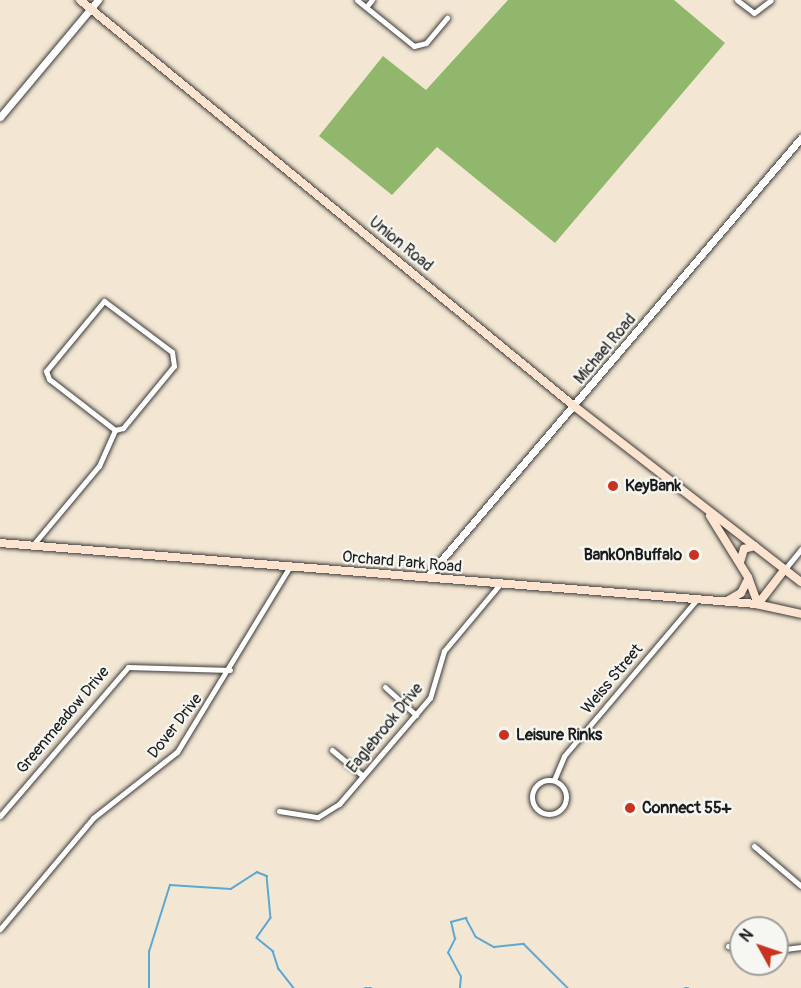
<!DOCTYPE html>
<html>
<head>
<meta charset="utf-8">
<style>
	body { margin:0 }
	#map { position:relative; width:801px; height:988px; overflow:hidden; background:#f3e7d4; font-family:Pangolin,sans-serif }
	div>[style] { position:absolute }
	.forest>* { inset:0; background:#91b76c }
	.stream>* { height:1.5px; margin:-0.75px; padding:0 0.75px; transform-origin:0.75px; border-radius:0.75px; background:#5ba8d4 }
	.roads { filter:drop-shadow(0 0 2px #3c3a38) drop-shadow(0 0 2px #3c3a38) }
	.minor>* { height:5px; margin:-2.5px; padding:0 2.5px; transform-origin:2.5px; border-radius:2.5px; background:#fff }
	.minor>.ring { margin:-2.5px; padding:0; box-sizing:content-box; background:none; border:5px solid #fff; border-radius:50% }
	.tertiary>* { height:7px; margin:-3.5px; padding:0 3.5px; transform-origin:3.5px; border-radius:3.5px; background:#fff }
	.secondary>* { height:8px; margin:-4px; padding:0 4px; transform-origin:4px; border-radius:4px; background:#fde4d1 }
	.dots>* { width:16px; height:16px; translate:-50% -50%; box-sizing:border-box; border:3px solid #f6f6f2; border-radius:50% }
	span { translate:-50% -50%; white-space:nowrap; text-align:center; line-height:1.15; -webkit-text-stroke:4.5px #f6f6f2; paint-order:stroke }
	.street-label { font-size:16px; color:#1c1c1c }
	.poi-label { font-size:16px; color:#1c1c1c; font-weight:700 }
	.left { translate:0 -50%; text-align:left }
	.right { translate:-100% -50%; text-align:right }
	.north { position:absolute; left:729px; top:916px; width:60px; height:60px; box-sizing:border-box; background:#f6f6f2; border:2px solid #9f9f9c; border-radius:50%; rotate:310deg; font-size:16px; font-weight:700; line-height:24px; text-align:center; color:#1c1c1c }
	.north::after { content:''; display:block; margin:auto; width:21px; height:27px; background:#c8321e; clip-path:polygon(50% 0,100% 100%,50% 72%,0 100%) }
</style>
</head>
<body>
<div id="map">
	<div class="forest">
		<i style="clip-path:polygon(508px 0,674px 0,725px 43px,555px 243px,437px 147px,392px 195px,319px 136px,383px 56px,426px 90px)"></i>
	</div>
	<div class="stream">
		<i style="left:149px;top:988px;width:36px;rotate:-90deg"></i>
		<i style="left:149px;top:952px;width:70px;rotate:-72.6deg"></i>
		<i style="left:170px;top:885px;width:61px;rotate:3.8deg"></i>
		<i style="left:231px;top:889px;width:31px;rotate:-33deg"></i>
		<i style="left:257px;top:872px;width:11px;rotate:22deg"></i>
		<i style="left:267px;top:876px;width:42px;rotate:84.6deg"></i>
		<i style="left:271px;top:918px;width:24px;rotate:125deg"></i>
		<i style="left:257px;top:938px;width:21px;rotate:39deg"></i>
		<i style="left:273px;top:951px;width:19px;rotate:72deg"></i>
		<i style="left:279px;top:969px;width:24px;rotate:52deg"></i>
		<i style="left:365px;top:988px;width:6px"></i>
		<i style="left:460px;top:988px;width:11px;rotate:-85deg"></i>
		<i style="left:461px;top:977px;width:27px;rotate:-118deg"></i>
		<i style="left:448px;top:953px;width:16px;rotate:-63deg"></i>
		<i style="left:455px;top:939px;width:17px;rotate:-103deg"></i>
		<i style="left:451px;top:922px;width:16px;rotate:-15deg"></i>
		<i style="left:466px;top:918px;width:21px;rotate:62deg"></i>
		<i style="left:476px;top:937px;width:21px;rotate:29deg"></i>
		<i style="left:494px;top:947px;width:30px;rotate:-6deg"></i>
		<i style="left:524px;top:944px;width:62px;rotate:45deg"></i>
		<i style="left:685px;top:988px;width:3px"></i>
	</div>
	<div class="roads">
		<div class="minor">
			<i style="left:357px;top:0;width:73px;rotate:38.9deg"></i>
			<i style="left:414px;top:46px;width:12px;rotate:-14deg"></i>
			<i style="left:426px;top:43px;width:33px;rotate:-50deg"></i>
			<i style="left:737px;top:0;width:21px;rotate:37deg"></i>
			<i style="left:754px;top:13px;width:21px;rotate:-37deg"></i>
			<i style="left:366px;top:7px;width:9px;rotate:-49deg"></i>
			<i style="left:32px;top:546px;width:104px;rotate:-50.1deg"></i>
			<i style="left:99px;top:466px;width:39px;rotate:-66deg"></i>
			<i style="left:115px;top:430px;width:8px;rotate:-14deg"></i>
			<i style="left:123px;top:428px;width:80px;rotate:-50.6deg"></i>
			<i style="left:174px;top:366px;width:14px;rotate:-98deg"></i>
			<i style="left:172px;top:352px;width:85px;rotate:-143.1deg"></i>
			<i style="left:104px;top:301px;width:91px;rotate:129.6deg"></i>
			<i style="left:46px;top:371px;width:9px;rotate:69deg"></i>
			<i style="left:49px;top:379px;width:83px;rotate:37.7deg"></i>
			<i style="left:785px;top:569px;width:26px;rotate:-51deg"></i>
			<i style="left:385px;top:687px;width:42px;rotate:42.1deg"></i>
			<i style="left:332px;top:750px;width:40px;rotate:40deg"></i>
			<i style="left:554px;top:780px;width:26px;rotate:-67deg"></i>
			<i style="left:564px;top:756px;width:206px;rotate:-49.7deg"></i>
			<i class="ring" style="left:532px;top:780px;width:29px;height:29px"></i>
			<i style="left:279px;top:811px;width:39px;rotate:9deg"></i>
			<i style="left:318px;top:817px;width:25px;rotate:-32deg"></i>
			<i style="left:339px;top:804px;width:140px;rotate:-49.4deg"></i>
			<i style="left:430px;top:698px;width:49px;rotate:-73.4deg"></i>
			<i style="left:444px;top:651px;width:87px;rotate:-50.1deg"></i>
			<i style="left:0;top:816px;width:196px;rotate:-49.3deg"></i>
			<i style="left:128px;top:667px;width:102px;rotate:1.7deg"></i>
			<i style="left:754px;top:846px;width:62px;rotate:40.4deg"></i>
			<i style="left:0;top:929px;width:145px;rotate:-50deg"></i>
			<i style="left:93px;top:818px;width:107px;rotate:-38.2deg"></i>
			<i style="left:177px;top:752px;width:218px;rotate:-58.7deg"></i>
			<i style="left:728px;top:946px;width:14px;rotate:17deg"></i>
			<i style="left:777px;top:950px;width:24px;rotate:-7deg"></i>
		</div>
		<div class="tertiary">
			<i style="left:0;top:117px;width:153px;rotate:-50.1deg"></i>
			<i style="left:427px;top:577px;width:577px;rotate:-49.57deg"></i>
		</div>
		<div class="secondary">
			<i style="left:80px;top:0;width:639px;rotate:39.42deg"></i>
			<i style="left:574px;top:406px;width:287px;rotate:37.8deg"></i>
			<i style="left:710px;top:516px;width:72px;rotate:58.1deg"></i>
			<i style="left:748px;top:577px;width:29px;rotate:70deg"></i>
			<i style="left:0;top:543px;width:758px;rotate:4.61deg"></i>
			<i style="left:756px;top:604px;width:46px;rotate:12.5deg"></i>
			<i style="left:740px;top:562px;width:14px;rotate:-73deg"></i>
			<i style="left:744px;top:549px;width:11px;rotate:-15deg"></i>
			<i style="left:727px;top:601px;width:16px;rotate:-30deg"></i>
			<i style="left:741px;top:593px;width:16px;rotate:-63deg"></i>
			<i style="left:758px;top:604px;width:44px;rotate:-52.4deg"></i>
		</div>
	</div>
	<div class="dots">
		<i style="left:613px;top:486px;background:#c8321e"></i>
		<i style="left:694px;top:555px;background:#c8321e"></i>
		<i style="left:504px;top:735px;background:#c8321e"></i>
		<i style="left:630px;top:808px;background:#c8321e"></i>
	</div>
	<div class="street-label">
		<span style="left:401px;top:244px;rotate:39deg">Union Road</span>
		<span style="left:605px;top:349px;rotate:-50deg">Michael Road</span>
		<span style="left:402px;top:562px;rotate:5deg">Orchard Park Road</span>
		<span style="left:612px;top:679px;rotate:-50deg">Weiss Street</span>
		<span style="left:63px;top:720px;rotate:-50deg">Greenmeadow Drive</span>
		<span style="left:175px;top:726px;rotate:-52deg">Dover Drive</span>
		<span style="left:385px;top:728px;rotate:-51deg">Eaglebrook Drive</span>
	</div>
	<div class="poi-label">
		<span class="left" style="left:625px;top:486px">KeyBank</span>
		<span class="right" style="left:682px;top:555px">BankOnBuffalo</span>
		<span class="left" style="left:516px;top:735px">Leisure Rinks</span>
		<span class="left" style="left:642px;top:808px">Connect 55+</span>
	</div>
	<div class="north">N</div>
</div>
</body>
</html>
